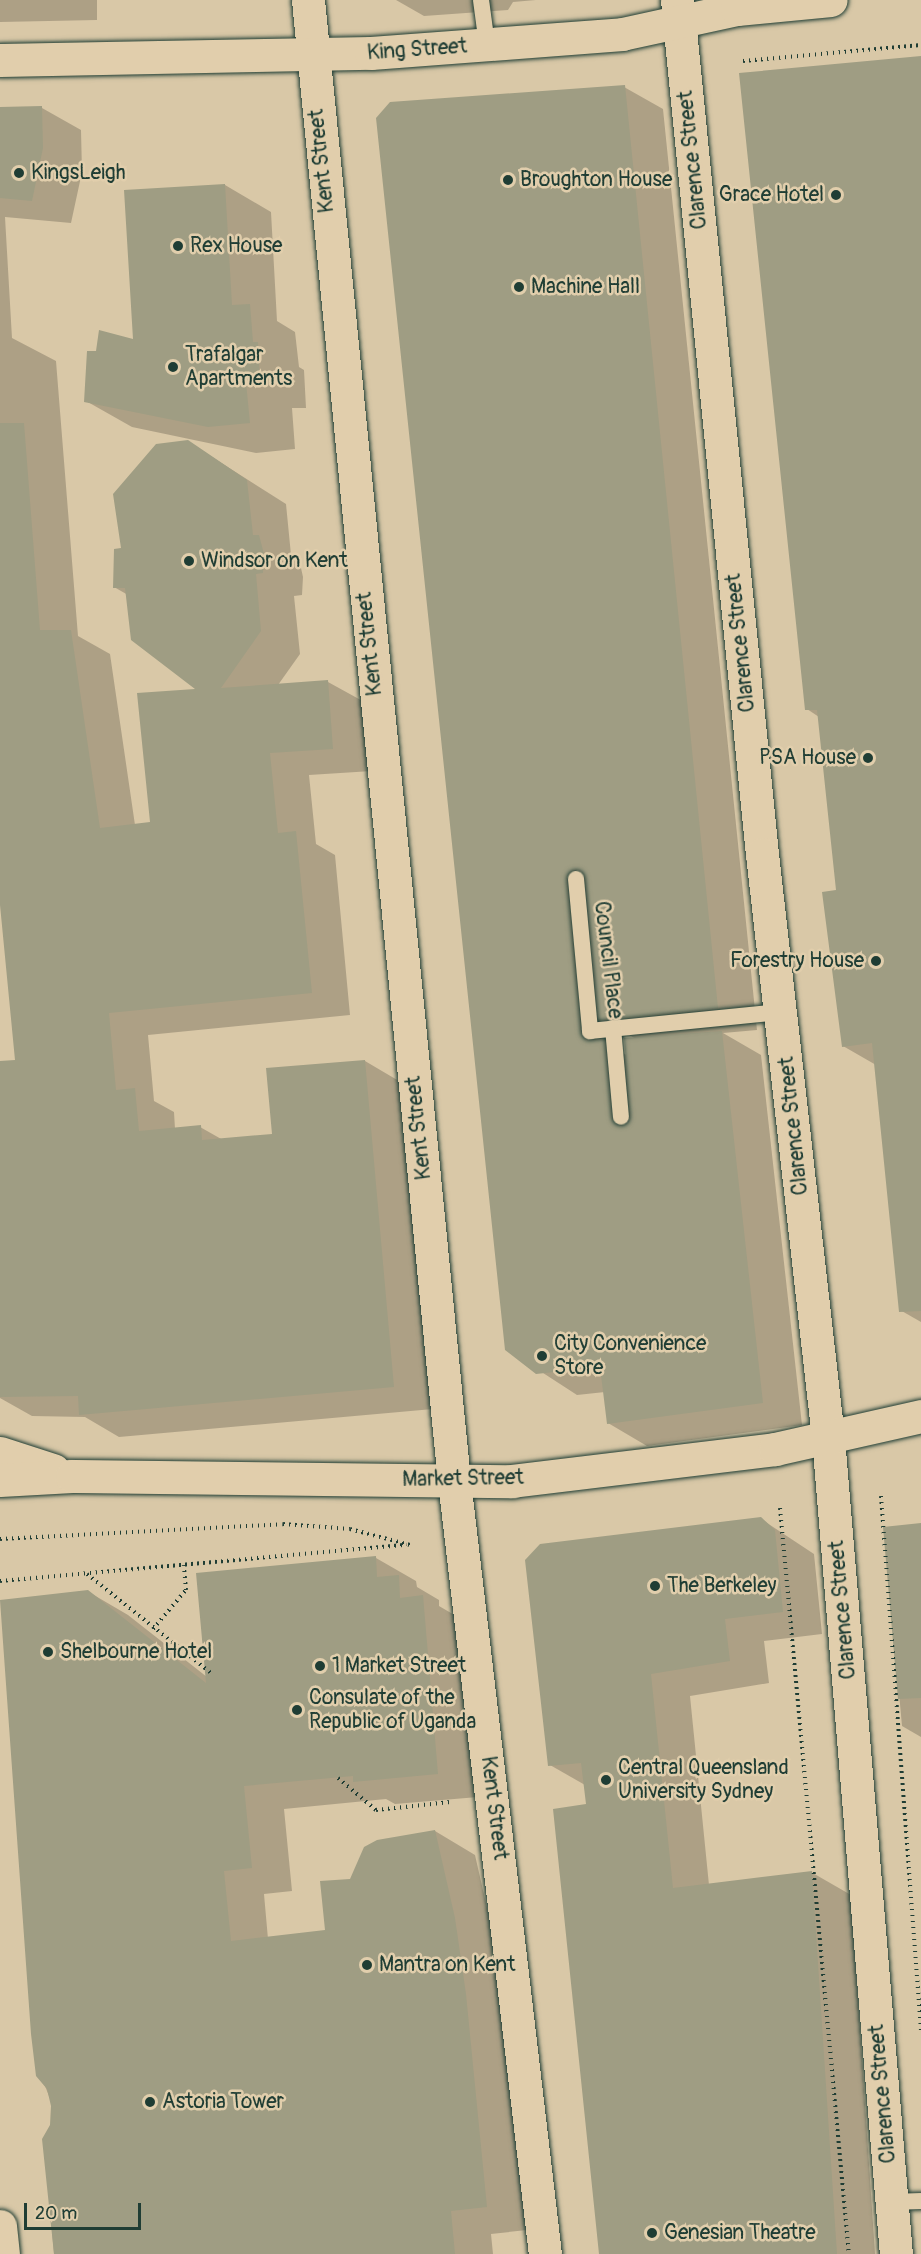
<!DOCTYPE html>
<html>
<head>
<meta charset="utf-8">
<style>
	body { margin:0 }
	#map { position:relative; width:921px; height:2254px; overflow:hidden; background:#d9c8a7; font-family:Pangolin,sans-serif }
	div>[style] { position:absolute }
	.shadow>* { inset:0; background:#0003 }
	.building>* { inset:0; background:#9f9d83 }
	.path>* { height:4px; margin-top:-2px; transform-origin:0; background:repeating-linear-gradient(90deg,#1f3d34 0 1.5px,transparent 0 6px) }
	.roads { filter:drop-shadow(0 0 2px #1f3d34) drop-shadow(0 0 2px #1f3d34) }
	.service>* { height:16px; margin:-8px; padding:0 8px; transform-origin:8px; border-radius:8px; background:#e1ceac }
	.minor>* { height:33px; margin:-16.5px; padding:0 16.5px; transform-origin:16.5px; border-radius:16.5px; background:#e1ceac }
	.tertiary>* { height:33px; margin:-16.5px; padding:0 16.5px; transform-origin:16.5px; border-radius:16.5px; background:#e1ceac }
	.secondary>* { height:33px; margin:-16.5px; padding:0 16.5px; transform-origin:16.5px; border-radius:16.5px; background:#e1ceac }
	.dots>* { width:16px; height:16px; translate:-50% -50%; box-sizing:border-box; border:3px solid #e1ceac; border-radius:50% }
	span { translate:-50% -50%; white-space:nowrap; text-align:center; line-height:1.15; -webkit-text-stroke:5px #e1ceac; paint-order:stroke }
	.street-label { font-size:21px; color:#1f3d34 }
	.poi-label { font-size:21px; color:#1f3d34 }
	.left { translate:0 -50%; text-align:left }
	.right { translate:-100% -50%; text-align:right }
	.scale { position:absolute; left:24px; top:2203px; width:117px; height:27px; box-sizing:border-box; border:3px solid #1f3d34; border-top:0; padding-left:8px; font-size:18px; line-height:21px; white-space:nowrap; color:#1f3d34; -webkit-text-stroke:4px #e1ceac; paint-order:stroke }
</style>
</head>
<body>
<div id="map">
	<div class="shadow">
		<i style="clip-path:polygon(0 0,101px 0,97px 0,97px 20px,0 22px)"></i>
		<i style="clip-path:polygon(396px 0,536px 0,513px 2px,508px 10px,424px 16px)"></i>
		<i style="clip-path:polygon(921px 57px,921px 1322px,900px 1310px,876px 1065px,843px 1046px,838px 891px,819px 717px,807px 709px)"></i>
		<i style="clip-path:polygon(evenodd,624px 87px,663px 109px,757px 1030px,723px 1033px,761px 1055px,802px 1425px,647px 1446px,608px 1423px,605px 1392px,577px 1395px,506px 1349px,624px 87px,616px 1027px,636px 1039px,628px 1056px,618px 1050px,616px 1027px)"></i>
		<i style="clip-path:polygon(42px 108px,81px 130px,82px 172px,71px 223px,5px 217px,12px 338px,56px 361px,78px 636px,110px 654px,135px 825px,152px 823px,199px 691px,128px 595px,114px 587px,123px 550px,187px 441px,286px 504px,291px 555px,299px 559px,303px 577px,302px 595px,294px 596px,300px 654px,278px 685px,328px 682px,368px 704px,372px 771px,309px 775px,316px 844px,335px 855px,350px 1015px,148px 1035px,154px 1101px,174px 1112px,175px 1129px,200px 1127px,223px 1140px,273px 1135px,365px 1061px,404px 1084px,433px 1409px,119px 1437px,85px 1417px,32px 1416px,0 1398px,0 1063px,16px 1061px,0 889px,0 109px)"></i>
		<i style="clip-path:polygon(225px 185px,271px 212px,277px 321px,295px 332px,299px 367px,304px 370px,306px 408px,292px 408px,295px 449px,256px 453px,132px 427px,86px 401px,97px 353px,134px 341px)"></i>
		<i style="clip-path:polygon(761px 1519px,814px 1554px,822px 1634px,764px 1641px,769px 1683px,690px 1696px,709px 1885px,811px 1872px,851px 1895px,875px 2254px,601px 2254px,587px 1805px,585px 1785px,550px 1765px)"></i>
		<i style="clip-path:polygon(921px 1525px,921px 1737px,902px 1726px,884px 1528px)"></i>
		<i style="clip-path:polygon(376px 1558px,416px 1581px,417px 1587px,439px 1600px,439px 1606px,463px 1620px,478px 1797px,395px 1804px,386px 1799px,284px 1809px,292px 1891px,264px 1894px,268px 1939px,326px 1932px,351px 1880px,435px 1831px,475px 1855px,495px 1943px,527px 2230px,491px 2234px,493px 2254px,54px 2254px,44px 2139px,51px 2126px,53px 2106px,43px 2081px,87px 1591px,128px 1615px,207px 1677px)"></i>
	</div>
	<div class="building">
		<i style="clip-path:polygon(921px 56px,921px 1311px,899px 1312px,872px 1043px,842px 1047px,822px 892px,836px 890px,817px 710px,805px 710px,739px 73px)"></i>
		<i style="clip-path:polygon(625px 85px,718px 1008px,599px 1020px,586px 878px,581px 870px,574px 869px,566px 880px,580px 1032px,586px 1041px,604px 1040px,611px 1118px,621px 1127px,631px 1117px,624px 1038px,722px 1031px,763px 1403px,607px 1424px,600px 1367px,536px 1374px,505px 1350px,376px 118px,390px 102px)"></i>
		<i style="clip-path:polygon(42px 106px,43px 148px,32px 201px,0 198px,0 107px)"></i>
		<i style="clip-path:polygon(225px 184px,232px 305px,250px 304px,253px 342px,258px 342px,260px 382px,246px 382px,250px 423px,208px 427px,84px 402px,87px 351px,96px 351px,99px 330px,133px 339px,124px 190px)"></i>
		<i style="clip-path:polygon(0 423px,24px 423px,40px 630px,71px 630px,100px 828px,150px 822px,137px 693px,195px 689px,131px 640px,125px 588px,113px 588px,114px 549px,121px 548px,113px 494px,156px 444px,188px 440px,247px 480px,253px 535px,259px 535px,264px 554px,263px 573px,256px 574px,261px 631px,221px 688px,328px 680px,333px 749px,270px 753px,278px 833px,296px 831px,312px 993px,109px 1013px,116px 1090px,135px 1088px,139px 1131px,201px 1125px,202px 1140px,272px 1134px,266px 1068px,365px 1060px,394px 1387px,79px 1415px,78px 1396px,0 1397px,0 1061px,15px 1060px,0 905px)"></i>
		<i style="clip-path:polygon(761px 1517px,775px 1530px,783px 1612px,725px 1619px,730px 1661px,651px 1674px,673px 1888px,812px 1871px,837px 2254px,599px 2254px,553px 1809px,586px 1804px,581px 1763px,548px 1766px,525px 1560px,540px 1544px)"></i>
		<i style="clip-path:polygon(921px 1523px,921px 1698px,898px 1699px,883px 1527px)"></i>
		<i style="clip-path:polygon(376px 1556px,377px 1577px,399px 1575px,400px 1598px,423px 1595px,438px 1774px,353px 1782px,353px 1776px,244px 1786px,252px 1868px,224px 1871px,231px 1941px,325px 1930px,320px 1881px,350px 1879px,364px 1847px,377px 1840px,435px 1830px,455px 1918px,466px 1994px,487px 2207px,451px 2211px,455px 2254px,54px 2254px,42px 2139px,50px 2125px,51px 2106px,47px 2089px,36px 2076px,31px 2034px,0 1600px,88px 1590px,206px 1683px,196px 1573px)"></i>
	</div>
	<div class="path">
		<i style="left:743px;top:61px;width:179px;rotate:-5.1deg"></i>
		<i style="left:881px;top:1496px;width:536px;rotate:85.72deg"></i>
		<i style="left:780px;top:1508px;width:749px;rotate:84.72deg"></i>
		<i style="left:0;top:1539px;width:283px;rotate:-3deg"></i>
		<i style="left:283px;top:1524px;width:67px;rotate:4.3deg"></i>
		<i style="left:350px;top:1529px;width:62px;rotate:14.9deg"></i>
		<i style="left:87px;top:1574px;width:159px;rotate:38.6deg"></i>
		<i style="left:0;top:1581px;width:408px;rotate:-5.1deg"></i>
		<i style="left:153px;top:1629px;width:51px;rotate:-49.8deg"></i>
		<i style="left:186px;top:1590px;width:25px;rotate:-95deg"></i>
		<i style="left:338px;top:1778px;width:50px;rotate:40.1deg"></i>
		<i style="left:376px;top:1810px;width:75px;rotate:-6.1deg"></i>
	</div>
	<div class="roads">
		<div class="service">
			<i style="left:481px;top:0;width:45px;rotate:82.4deg"></i>
			<i style="left:576px;top:879px;width:153px;rotate:84.7deg"></i>
			<i style="left:590px;top:1031px;width:193px;rotate:-5.7deg"></i>
			<i style="left:613px;top:1028px;width:89px;rotate:84.9deg"></i>
			<i style="left:892px;top:2202px;width:29px;rotate:-2deg"></i>
		</div>
		<div class="minor">
			<i style="left:454px;top:1481px;width:778px;rotate:83.29deg"></i>
			<i style="left:0;top:2226px;width:28px;rotate:84deg"></i>
		</div>
		<div class="tertiary">
			<i style="left:308px;top:0;width:1488px;rotate:84.37deg"></i>
			<i style="left:677px;top:0;width:858px;rotate:84.32deg"></i>
			<i style="left:762px;top:854px;width:588px;rotate:83.55deg"></i>
			<i style="left:828px;top:1438px;width:819px;rotate:85.24deg"></i>
			<i style="left:0;top:1453px;width:56px;rotate:17.8deg"></i>
			<i style="left:0;top:1480px;width:72px;rotate:-3.2deg"></i>
			<i style="left:72px;top:1476px;width:440px;rotate:0.7deg"></i>
			<i style="left:512px;top:1481px;width:265px;rotate:-6.9deg"></i>
			<i style="left:775px;top:1449px;width:150px;rotate:-12.7deg"></i>
		</div>
		<div class="secondary">
			<i style="left:0;top:60px;width:371px;rotate:-1.1deg"></i>
			<i style="left:371px;top:53px;width:252px;rotate:-4.3deg"></i>
			<i style="left:622px;top:34px;width:118px;rotate:-12.3deg"></i>
			<i style="left:737px;top:9px;width:94px;rotate:-5.5deg"></i>
		</div>
	</div>
	<div class="dots">
		<i style="left:19px;top:173px;background:#1f3d34"></i>
		<i style="left:508px;top:180px;background:#1f3d34"></i>
		<i style="left:836px;top:195px;background:#1f3d34"></i>
		<i style="left:178px;top:246px;background:#1f3d34"></i>
		<i style="left:519px;top:287px;background:#1f3d34"></i>
		<i style="left:173px;top:367px;background:#1f3d34"></i>
		<i style="left:189px;top:561px;background:#1f3d34"></i>
		<i style="left:868px;top:758px;background:#1f3d34"></i>
		<i style="left:876px;top:961px;background:#1f3d34"></i>
		<i style="left:542px;top:1356px;background:#1f3d34"></i>
		<i style="left:655px;top:1586px;background:#1f3d34"></i>
		<i style="left:48px;top:1652px;background:#1f3d34"></i>
		<i style="left:320px;top:1666px;background:#1f3d34"></i>
		<i style="left:297px;top:1710px;background:#1f3d34"></i>
		<i style="left:606px;top:1780px;background:#1f3d34"></i>
		<i style="left:367px;top:1965px;background:#1f3d34"></i>
		<i style="left:150px;top:2102px;background:#1f3d34"></i>
		<i style="left:652px;top:2233px;background:#1f3d34"></i>
	</div>
	<div class="street-label">
		<span style="left:417px;top:50px;rotate:-4deg">King Street</span>
		<span style="left:693px;top:160px;rotate:-96deg">Clarence Street</span>
		<span style="left:322px;top:161px;rotate:-96deg">Kent Street</span>
		<span style="left:741px;top:643px;rotate:-96deg">Clarence Street</span>
		<span style="left:370px;top:644px;rotate:-96deg">Kent Street</span>
		<span style="left:608px;top:960px;rotate:83deg">Council Place</span>
		<span style="left:794px;top:1126px;rotate:-96deg">Clarence Street</span>
		<span style="left:419px;top:1128px;rotate:-96deg">Kent Street</span>
		<span style="left:463px;top:1479px;rotate:-1deg">Market Street</span>
		<span style="left:843px;top:1610px;rotate:-95deg">Clarence Street</span>
		<span style="left:494px;top:1808px;rotate:83deg">Kent Street</span>
		<span style="left:883px;top:2094px;rotate:-95deg">Clarence Street</span>
	</div>
	<div class="poi-label">
		<span class="left" style="left:31px;top:173px">KingsLeigh</span>
		<span class="left" style="left:520px;top:180px">Broughton House</span>
		<span class="right" style="left:824px;top:195px">Grace Hotel</span>
		<span class="left" style="left:190px;top:246px">Rex House</span>
		<span class="left" style="left:531px;top:287px">Machine Hall</span>
		<span class="left" style="left:185px;top:367px">Trafalgar<br>Apartments</span>
		<span class="left" style="left:201px;top:561px">Windsor on Kent</span>
		<span class="right" style="left:856px;top:758px">PSA House</span>
		<span class="right" style="left:864px;top:961px">Forestry House</span>
		<span class="left" style="left:554px;top:1356px">City Convenience<br>Store</span>
		<span class="left" style="left:667px;top:1586px">The Berkeley</span>
		<span class="left" style="left:60px;top:1652px">Shelbourne Hotel</span>
		<span class="left" style="left:332px;top:1666px">1 Market Street</span>
		<span class="left" style="left:309px;top:1710px">Consulate of the<br>Republic of Uganda</span>
		<span class="left" style="left:618px;top:1780px">Central Queensland<br>University Sydney</span>
		<span class="left" style="left:379px;top:1965px">Mantra on Kent</span>
		<span class="left" style="left:162px;top:2102px">Astoria Tower</span>
		<span class="left" style="left:664px;top:2233px">Genesian Theatre</span>
	</div>
	<div class="scale">20 m</div>
</div>
</body>
</html>
